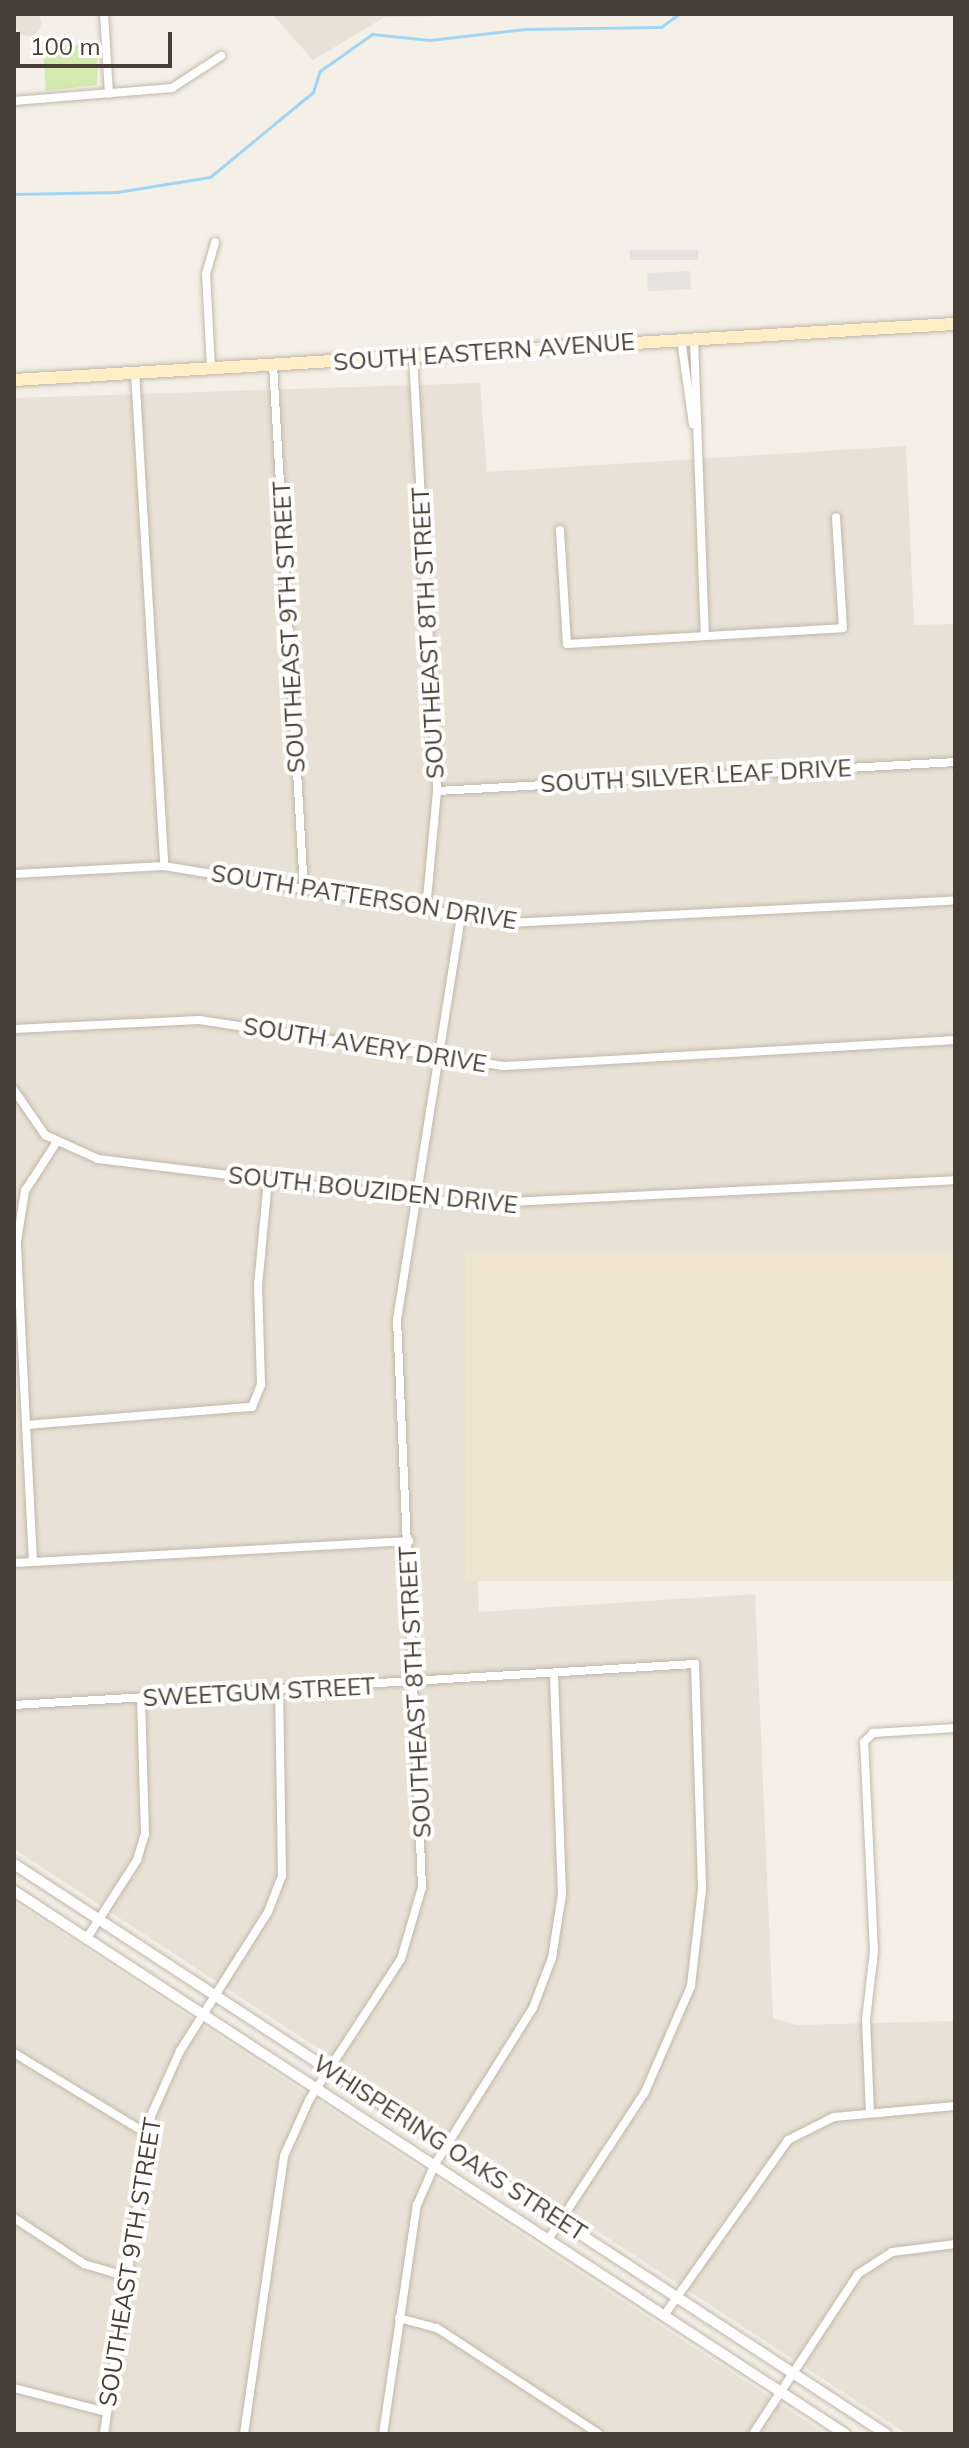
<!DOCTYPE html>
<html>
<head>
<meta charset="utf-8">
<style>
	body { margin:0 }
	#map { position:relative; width:969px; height:2448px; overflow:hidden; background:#f4efe7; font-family:Mulish,sans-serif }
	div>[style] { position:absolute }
	.residential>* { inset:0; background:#e8e1d5 }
	.round { border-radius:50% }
	.education>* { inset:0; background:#eee4d0; transform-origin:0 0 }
	.green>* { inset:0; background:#d2eaae }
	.parking>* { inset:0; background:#e5e2df; transform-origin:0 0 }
	.stream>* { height:3px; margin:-1.5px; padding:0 1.5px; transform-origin:1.5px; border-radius:1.5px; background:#a1d5f3 }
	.roads { filter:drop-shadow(0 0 2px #c0b7a9) drop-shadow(0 0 2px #c0b7a9) }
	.minor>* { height:8px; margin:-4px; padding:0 4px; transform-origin:4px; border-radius:4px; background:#fff }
	.tertiary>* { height:10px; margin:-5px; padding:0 5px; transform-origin:5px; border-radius:5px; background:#fff }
	.secondary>* { height:12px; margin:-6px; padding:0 6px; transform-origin:6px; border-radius:6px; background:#ffeec6 }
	span { translate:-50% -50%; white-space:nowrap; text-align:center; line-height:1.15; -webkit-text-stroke:8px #fff; paint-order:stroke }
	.street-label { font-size:24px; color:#473f35 }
	.frame { position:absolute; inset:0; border:16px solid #473f35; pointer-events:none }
	.scale { position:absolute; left:16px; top:32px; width:156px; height:36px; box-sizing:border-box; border:4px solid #473f35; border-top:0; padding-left:10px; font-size:24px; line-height:28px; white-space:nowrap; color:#473f35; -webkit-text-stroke:6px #fff; paint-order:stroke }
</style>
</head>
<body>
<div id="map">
	<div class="residential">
		<i class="round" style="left:15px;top:10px;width:26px;height:26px"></i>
		<i style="clip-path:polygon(272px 14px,567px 14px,385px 17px,313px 60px)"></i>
		<i style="clip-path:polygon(480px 383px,487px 472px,906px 446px,914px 625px,955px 624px,955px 1251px,466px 1279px,479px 1612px,755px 1594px,773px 2018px,796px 2025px,955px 2021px,955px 2434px,907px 2434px,14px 1849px,14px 398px)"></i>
		<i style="clip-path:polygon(14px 1902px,826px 2434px,14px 2434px)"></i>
	</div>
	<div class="education">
		<i style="left:955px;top:1251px;width:330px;height:490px;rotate:90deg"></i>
	</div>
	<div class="green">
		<i style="clip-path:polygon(98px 44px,97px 85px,46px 91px,43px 47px)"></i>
	</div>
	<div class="parking">
		<i style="left:698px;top:250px;width:10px;height:68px;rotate:90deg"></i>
		<i style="left:690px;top:271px;width:18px;height:43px;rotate:87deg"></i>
	</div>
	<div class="stream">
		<i style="left:14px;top:194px;width:103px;rotate:-1.1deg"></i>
		<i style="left:117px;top:192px;width:94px;rotate:-9.2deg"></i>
		<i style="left:210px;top:177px;width:134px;rotate:-39.5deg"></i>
		<i style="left:313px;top:92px;width:22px;rotate:-72deg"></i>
		<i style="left:320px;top:71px;width:64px;rotate:-35.4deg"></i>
		<i style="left:372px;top:34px;width:58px;rotate:5.9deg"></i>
		<i style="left:430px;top:40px;width:95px;rotate:-6.7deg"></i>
		<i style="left:524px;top:29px;width:137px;rotate:-0.8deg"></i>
		<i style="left:661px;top:27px;width:22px;rotate:-36deg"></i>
	</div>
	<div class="roads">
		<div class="minor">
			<i style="left:104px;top:14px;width:80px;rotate:86.4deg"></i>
			<i style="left:14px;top:101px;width:159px;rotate:-4.7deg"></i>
			<i style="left:172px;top:88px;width:59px;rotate:-33.1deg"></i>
			<i style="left:681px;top:339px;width:86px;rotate:82deg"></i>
			<i style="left:694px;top:339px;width:296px;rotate:87.9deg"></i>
			<i style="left:413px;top:356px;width:436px;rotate:86.8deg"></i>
			<i style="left:437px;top:791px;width:119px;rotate:95.3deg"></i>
			<i style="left:273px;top:364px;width:527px;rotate:86.63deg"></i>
			<i style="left:211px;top:368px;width:94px;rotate:-93deg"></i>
			<i style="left:206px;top:274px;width:33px;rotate:-74deg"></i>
			<i style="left:135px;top:372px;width:495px;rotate:86.6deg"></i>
			<i style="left:560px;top:530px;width:114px;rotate:86.5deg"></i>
			<i style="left:567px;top:644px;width:276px;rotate:-3.3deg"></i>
			<i style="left:843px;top:628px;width:111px;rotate:-93.6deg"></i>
			<i style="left:437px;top:791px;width:519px;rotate:-3.2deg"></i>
			<i style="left:14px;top:874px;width:150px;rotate:-3.1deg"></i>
			<i style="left:164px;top:866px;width:349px;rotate:9.4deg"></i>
			<i style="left:508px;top:923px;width:448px;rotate:-2.9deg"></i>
			<i style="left:14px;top:1029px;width:185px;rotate:-2.8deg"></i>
			<i style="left:199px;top:1020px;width:308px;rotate:8.6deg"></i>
			<i style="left:504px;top:1066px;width:452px;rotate:-3.3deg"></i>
			<i style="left:14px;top:1090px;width:55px;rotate:55.4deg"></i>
			<i style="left:45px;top:1135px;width:58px;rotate:24.4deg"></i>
			<i style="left:98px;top:1159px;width:372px;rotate:7deg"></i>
			<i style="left:467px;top:1204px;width:489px;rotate:-2.8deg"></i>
			<i style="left:26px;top:1425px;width:227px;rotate:-4.6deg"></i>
			<i style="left:252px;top:1407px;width:24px;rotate:-68deg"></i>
			<i style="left:261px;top:1385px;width:99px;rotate:-91.7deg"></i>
			<i style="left:258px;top:1286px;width:105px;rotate:-84.6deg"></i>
			<i style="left:33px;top:1562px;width:321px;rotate:-92.9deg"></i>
			<i style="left:17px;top:1241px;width:51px;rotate:-80.9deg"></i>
			<i style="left:25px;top:1191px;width:57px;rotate:-57.1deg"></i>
			<i style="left:14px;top:1563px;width:396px;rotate:-3.2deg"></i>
			<i style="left:14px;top:1705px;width:682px;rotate:-3.45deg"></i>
			<i style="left:695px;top:1664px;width:225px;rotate:88.2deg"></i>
			<i style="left:702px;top:1889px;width:98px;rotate:96.5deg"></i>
			<i style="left:691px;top:1986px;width:116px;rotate:113.5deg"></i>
			<i style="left:645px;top:2092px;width:175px;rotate:123.3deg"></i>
			<i style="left:87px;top:1938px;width:93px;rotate:-57.3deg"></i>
			<i style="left:137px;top:1860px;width:27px;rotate:-73deg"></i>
			<i style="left:145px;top:1834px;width:135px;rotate:-91.7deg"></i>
			<i style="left:14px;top:2053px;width:156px;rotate:31.3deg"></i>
			<i style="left:870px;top:2112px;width:92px;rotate:-92.5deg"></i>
			<i style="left:866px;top:2020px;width:69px;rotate:-83.4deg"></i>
			<i style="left:874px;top:1951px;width:209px;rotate:-92.7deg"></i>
			<i style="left:864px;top:1742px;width:13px;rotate:-45deg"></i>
			<i style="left:873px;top:1733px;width:82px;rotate:-3.5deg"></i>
			<i style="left:14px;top:2218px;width:84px;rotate:33.3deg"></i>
			<i style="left:84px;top:2264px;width:43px;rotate:16.3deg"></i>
			<i style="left:665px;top:2314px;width:213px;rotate:-54.7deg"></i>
			<i style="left:788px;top:2140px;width:51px;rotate:-26.6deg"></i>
			<i style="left:834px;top:2117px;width:121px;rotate:-5.2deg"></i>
			<i style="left:399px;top:2318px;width:39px;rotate:15deg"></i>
			<i style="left:437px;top:2328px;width:194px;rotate:33.2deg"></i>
			<i style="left:14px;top:2388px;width:96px;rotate:14.5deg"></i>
			<i style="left:104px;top:2434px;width:321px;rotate:-81.6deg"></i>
			<i style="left:151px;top:2116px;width:71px;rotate:-66deg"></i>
			<i style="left:180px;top:2051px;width:165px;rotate:-57.7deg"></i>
			<i style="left:268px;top:1912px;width:39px;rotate:-69deg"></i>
			<i style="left:282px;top:1876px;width:185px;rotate:-90.9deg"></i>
			<i style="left:244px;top:2434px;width:281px;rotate:-81.8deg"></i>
			<i style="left:284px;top:2156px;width:61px;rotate:-65.9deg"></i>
			<i style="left:309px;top:2100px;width:168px;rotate:-56.9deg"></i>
			<i style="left:401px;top:1959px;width:75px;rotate:-73.7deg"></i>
			<i style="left:422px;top:1887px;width:568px;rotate:-92.52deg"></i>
			<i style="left:397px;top:1320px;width:408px;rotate:-81deg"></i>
			<i style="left:383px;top:2434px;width:232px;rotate:-81.6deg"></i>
			<i style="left:417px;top:2205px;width:45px;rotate:-66.3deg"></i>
			<i style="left:435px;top:2164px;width:184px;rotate:-57.9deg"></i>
			<i style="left:533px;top:2008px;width:53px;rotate:-69.2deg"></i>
			<i style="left:552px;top:1958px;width:65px;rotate:-81.1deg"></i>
			<i style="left:562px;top:1894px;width:217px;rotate:-92.1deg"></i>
			<i style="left:753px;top:2434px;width:191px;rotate:-56.7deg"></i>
			<i style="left:858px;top:2274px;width:40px;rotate:-32.9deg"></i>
			<i style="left:892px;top:2252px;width:64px;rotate:-7.2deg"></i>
		</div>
		<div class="tertiary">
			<i style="left:14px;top:1864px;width:1042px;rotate:33.17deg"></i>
			<i style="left:14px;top:1891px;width:993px;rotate:33.16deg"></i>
		</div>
		<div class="secondary">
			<i style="left:14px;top:380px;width:943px;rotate:-3.41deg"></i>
		</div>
	</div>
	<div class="street-label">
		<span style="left:484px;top:352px;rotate:-4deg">SOUTH EASTERN AVENUE</span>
		<span style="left:289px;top:627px;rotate:-93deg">SOUTHEAST 9TH STREET</span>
		<span style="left:428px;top:633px;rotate:-93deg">SOUTHEAST 8TH STREET</span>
		<span style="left:696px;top:776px;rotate:-3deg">SOUTH SILVER LEAF DRIVE</span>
		<span style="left:364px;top:897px;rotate:9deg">SOUTH PATTERSON DRIVE</span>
		<span style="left:365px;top:1045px;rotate:9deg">SOUTH AVERY DRIVE</span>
		<span style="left:373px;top:1190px;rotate:6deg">SOUTH BOUZIDEN DRIVE</span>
		<span style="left:259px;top:1692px;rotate:-3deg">SWEETGUM STREET</span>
		<span style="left:415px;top:1692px;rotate:-93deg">SOUTHEAST 8TH STREET</span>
		<span style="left:450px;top:2148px;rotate:33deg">WHISPERING OAKS STREET</span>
		<span style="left:130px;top:2262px;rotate:-81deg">SOUTHEAST 9TH STREET</span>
	</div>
	<div class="frame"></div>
	<div class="scale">100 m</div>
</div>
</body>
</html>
